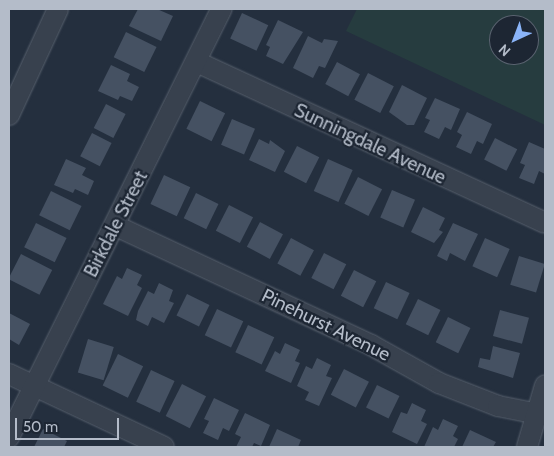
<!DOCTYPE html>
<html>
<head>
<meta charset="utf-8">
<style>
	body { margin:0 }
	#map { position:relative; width:554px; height:456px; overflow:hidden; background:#242f3e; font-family:Cabin,sans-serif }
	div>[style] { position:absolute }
	.green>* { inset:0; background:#263c3f }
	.building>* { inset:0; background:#455162; transform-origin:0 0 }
	.roads { filter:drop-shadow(0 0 1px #565f6c) drop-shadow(0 0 1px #565f6c) }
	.minor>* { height:20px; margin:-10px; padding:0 10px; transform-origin:10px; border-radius:10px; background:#38414e }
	span { translate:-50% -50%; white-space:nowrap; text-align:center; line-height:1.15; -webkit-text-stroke:4.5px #1d2633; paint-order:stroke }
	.street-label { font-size:19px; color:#b4bcc9 }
	.frame { position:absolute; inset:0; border:10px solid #b4bcc9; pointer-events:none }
	.north { position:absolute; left:489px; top:15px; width:50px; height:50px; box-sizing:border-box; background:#1d2633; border:1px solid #59626f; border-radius:50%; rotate:223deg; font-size:14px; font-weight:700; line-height:20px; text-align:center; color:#b4bcc9 }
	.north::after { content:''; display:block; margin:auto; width:18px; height:22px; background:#8ab4f8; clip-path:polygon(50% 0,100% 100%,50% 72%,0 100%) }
	.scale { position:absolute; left:15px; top:418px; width:104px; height:22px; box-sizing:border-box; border:2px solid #b4bcc9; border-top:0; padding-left:6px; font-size:15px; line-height:18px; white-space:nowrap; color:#b4bcc9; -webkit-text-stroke:4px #1d2633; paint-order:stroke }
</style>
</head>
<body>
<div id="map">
	<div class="green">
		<i style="clip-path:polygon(evenodd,357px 9px,545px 9px,545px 125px,346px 31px,357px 9px,499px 25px,529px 25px,529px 55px,499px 55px,499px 25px)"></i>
	</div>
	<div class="building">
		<i style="clip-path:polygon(138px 9px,157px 9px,173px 16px,161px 41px,129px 26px)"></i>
		<i style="left:242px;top:13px;width:29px;height:28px;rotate:25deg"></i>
		<i style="clip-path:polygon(278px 20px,303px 32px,283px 64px,266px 56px,270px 47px,266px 45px)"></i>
		<i style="left:126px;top:32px;width:34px;height:28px;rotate:26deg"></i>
		<i style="clip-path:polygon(308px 36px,322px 43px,324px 39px,338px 41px,325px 68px,319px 66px,313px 78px,293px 68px)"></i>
		<i style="left:337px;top:62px;width:26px;height:25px;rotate:28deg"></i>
		<i style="clip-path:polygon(111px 65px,130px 74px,127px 81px,139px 87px,132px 101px,120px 96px,118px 100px,98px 91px)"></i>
		<i style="left:368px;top:73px;width:29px;height:30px;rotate:27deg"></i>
		<i style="clip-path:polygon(402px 85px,427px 98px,414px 125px,407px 125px,389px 112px)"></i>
		<i style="clip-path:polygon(435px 98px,460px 109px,451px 130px,445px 127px,439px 139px,424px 132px,430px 120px,425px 118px)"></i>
		<i style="left:200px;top:101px;width:28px;height:31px;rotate:26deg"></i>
		<i style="left:106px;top:104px;width:22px;height:27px;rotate:27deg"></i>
		<i style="clip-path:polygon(467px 112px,492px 124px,483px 144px,477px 141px,471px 154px,456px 147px,462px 135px,457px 132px)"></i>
		<i style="left:232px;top:119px;width:25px;height:28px;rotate:23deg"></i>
		<i style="left:92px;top:133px;width:22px;height:26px;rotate:27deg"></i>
		<i style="left:495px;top:138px;width:25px;height:24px;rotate:27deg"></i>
		<i style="clip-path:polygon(259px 139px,269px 144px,270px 140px,285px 151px,275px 172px,249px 160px)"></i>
		<i style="clip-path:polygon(529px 142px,545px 149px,545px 174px,539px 171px,534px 184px,519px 178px,525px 165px,520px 163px)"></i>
		<i style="left:297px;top:146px;width:25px;height:29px;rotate:27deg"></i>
		<i style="clip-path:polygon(66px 159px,86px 168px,82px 175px,94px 181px,88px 195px,75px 189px,73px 193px,54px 185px)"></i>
		<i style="left:328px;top:159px;width:27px;height:35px;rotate:24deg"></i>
		<i style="left:164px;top:175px;width:29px;height:32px;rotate:25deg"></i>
		<i style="left:358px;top:177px;width:27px;height:30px;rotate:27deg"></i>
		<i style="left:392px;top:190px;width:25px;height:30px;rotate:23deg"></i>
		<i style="left:51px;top:191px;width:34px;height:27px;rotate:26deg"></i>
		<i style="left:196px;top:193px;width:25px;height:28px;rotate:26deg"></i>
		<i style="left:229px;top:205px;width:27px;height:29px;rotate:27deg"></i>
		<i style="clip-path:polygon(423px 207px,445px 218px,439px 230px,443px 232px,434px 243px,411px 232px)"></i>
		<i style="left:260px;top:222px;width:26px;height:28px;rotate:28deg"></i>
		<i style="left:36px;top:223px;width:34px;height:27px;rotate:26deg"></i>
		<i style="clip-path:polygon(453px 223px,478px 234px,465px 261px,450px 253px,447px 261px,437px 256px)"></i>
		<i style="left:291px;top:238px;width:26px;height:29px;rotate:28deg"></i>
		<i style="left:485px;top:238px;width:27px;height:31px;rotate:24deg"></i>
		<i style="left:324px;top:253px;width:25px;height:28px;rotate:27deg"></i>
		<i style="left:21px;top:254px;width:35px;height:28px;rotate:27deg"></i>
		<i style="left:519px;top:256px;width:27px;height:30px;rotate:17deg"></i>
		<i style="clip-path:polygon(127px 268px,142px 275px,137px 285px,142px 288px,128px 316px,103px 304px,117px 276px,122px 279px)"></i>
		<i style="left:354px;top:270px;width:25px;height:29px;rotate:27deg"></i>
		<i style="left:386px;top:282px;width:26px;height:29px;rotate:25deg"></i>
		<i style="clip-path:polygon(159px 283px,173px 290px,169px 301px,174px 303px,164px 323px,152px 317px,148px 326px,136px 320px,138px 311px,148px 291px,154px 294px)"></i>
		<i style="left:187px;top:294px;width:25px;height:24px;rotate:26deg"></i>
		<i style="left:418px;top:299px;width:25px;height:28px;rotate:26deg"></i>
		<i style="left:217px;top:309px;width:29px;height:29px;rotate:25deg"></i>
		<i style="left:500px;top:310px;width:30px;height:27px;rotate:15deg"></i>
		<i style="clip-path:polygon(9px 313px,30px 324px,19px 345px,9px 339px)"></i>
		<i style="left:448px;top:317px;width:25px;height:28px;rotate:26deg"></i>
		<i style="left:248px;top:325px;width:29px;height:30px;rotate:25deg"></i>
		<i style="left:88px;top:339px;width:27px;height:35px;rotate:17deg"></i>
		<i style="clip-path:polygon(285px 343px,300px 350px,295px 361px,300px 363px,291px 383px,265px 371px,275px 351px,280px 354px)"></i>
		<i style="clip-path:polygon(493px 346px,520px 353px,513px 378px,478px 367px,480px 358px,490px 360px)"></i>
		<i style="left:118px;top:354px;width:28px;height:35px;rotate:26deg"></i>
		<i style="clip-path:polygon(317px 358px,331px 365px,326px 376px,332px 378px,319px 406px,305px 400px,309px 392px,297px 386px,306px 366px,312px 369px)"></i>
		<i style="left:344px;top:369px;width:28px;height:29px;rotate:27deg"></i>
		<i style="left:151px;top:370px;width:26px;height:35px;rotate:25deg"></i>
		<i style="left:182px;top:384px;width:27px;height:36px;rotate:27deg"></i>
		<i style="left:377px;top:385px;width:25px;height:25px;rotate:26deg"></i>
		<i style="clip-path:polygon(214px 398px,239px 410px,229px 431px,223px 428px,218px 440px,203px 433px,209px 421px,204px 419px)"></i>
		<i style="clip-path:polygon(412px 403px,426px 410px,421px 421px,427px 424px,417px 444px,392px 432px,401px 412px,407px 414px)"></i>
		<i style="clip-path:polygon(245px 413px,270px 425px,261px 446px,254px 443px,252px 447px,236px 447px,241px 437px,235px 434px)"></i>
		<i style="clip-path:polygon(443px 419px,458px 426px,453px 436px,458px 439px,454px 447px,424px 447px,433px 427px,438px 430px)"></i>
		<i style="clip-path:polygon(43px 429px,67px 441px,64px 447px,34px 447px)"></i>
		<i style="clip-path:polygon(277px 429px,301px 440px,298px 447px,269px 447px)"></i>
		<i style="clip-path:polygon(470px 430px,496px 442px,493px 447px,462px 447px)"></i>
	</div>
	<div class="roads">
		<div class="minor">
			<i style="left:197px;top:62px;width:383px;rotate:24.8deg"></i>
			<i style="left:9px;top:115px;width:117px;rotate:-65.2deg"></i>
			<i style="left:116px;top:226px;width:281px;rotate:25deg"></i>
			<i style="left:371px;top:345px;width:78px;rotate:29.2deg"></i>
			<i style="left:439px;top:383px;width:63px;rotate:21.3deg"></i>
			<i style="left:498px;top:406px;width:41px;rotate:11.3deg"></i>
			<i style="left:9px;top:374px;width:171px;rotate:25.2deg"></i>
			<i style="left:9px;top:437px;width:478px;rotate:-63.6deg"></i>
			<i style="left:527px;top:447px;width:64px;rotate:-73.6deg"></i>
		</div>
	</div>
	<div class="street-label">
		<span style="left:370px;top:144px;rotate:25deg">Sunningdale Avenue</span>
		<span style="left:116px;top:224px;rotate:-63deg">Birkdale Street</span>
		<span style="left:326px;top:325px;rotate:26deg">Pinehurst Avenue</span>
	</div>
	<div class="frame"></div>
	<div class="north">N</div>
	<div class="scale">50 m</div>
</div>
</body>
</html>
